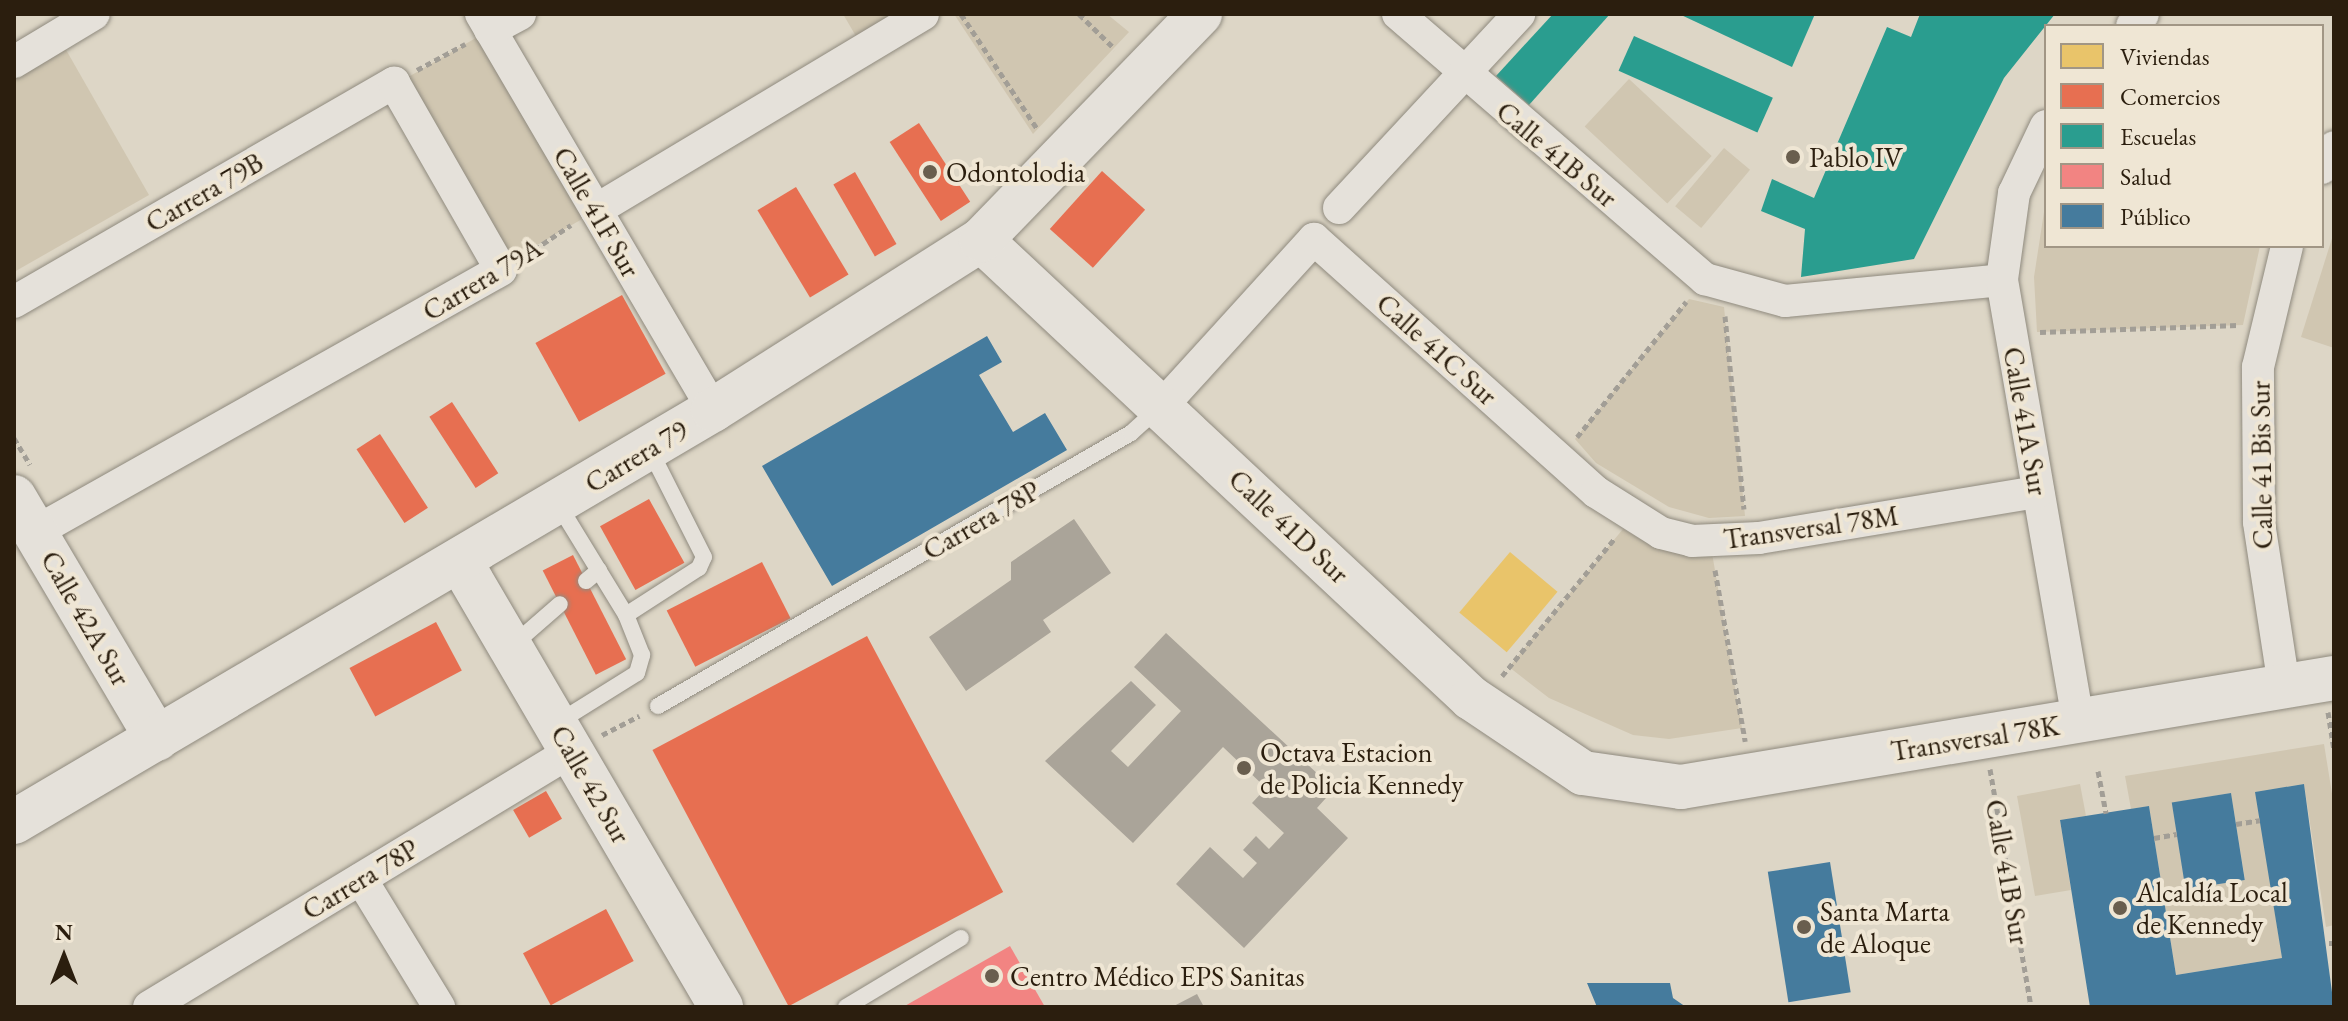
<!DOCTYPE html>
<html>
<head>
<meta charset="utf-8">
<style>
	body { margin:0 }
	#map { position:relative; width:2348px; height:1021px; overflow:hidden; background:#ddd6c6; font-family:"EB Garamond",serif }
	div>[style] { position:absolute }
	.green>* { inset:0; background:#d0c6b1; transform-origin:0 0 }
	.homes>* { inset:0; background:#e9c46a; transform-origin:0 0 }
	.shops>* { inset:0; background:#e76f51; transform-origin:0 0 }
	.schools>* { inset:0; background:#2a9d8f; transform-origin:0 0 }
	.health>* { inset:0; background:#f28482 }
	.public>* { inset:0; background:#457b9d; transform-origin:0 0 }
	.building>* { inset:0; background:#aaa499 }
	.path>* { height:5px; margin-top:-2.5px; transform-origin:0; background:repeating-linear-gradient(90deg,#a29e96 0 6px,transparent 0 10px) }
	.roads { filter:drop-shadow(0 0 2px #8f8a7e) drop-shadow(0 0 2px #8f8a7e) }
	.lane>* { height:16px; margin:-8px; padding:0 8px; transform-origin:8px; border-radius:8px; background:#e5e1da }
	.street>* { height:32px; margin:-16px; padding:0 16px; transform-origin:16px; border-radius:16px; background:#e5e1da }
	.secondary>* { height:44px; margin:-22px; padding:0 22px; transform-origin:22px; border-radius:22px; background:#e5e1da }
	.dots>* { width:22px; height:22px; translate:-50% -50%; box-sizing:border-box; border:4px solid #efe6d4; border-radius:50% }
	span { translate:-50% -50%; white-space:nowrap; text-align:center; line-height:1.15; -webkit-text-stroke:8px #efe6d4; paint-order:stroke }
	.street-label { font-size:28px; color:#2b1e0e }
	.poi-label { font-size:28px; color:#2b1e0e }
	.left { translate:0 -50%; text-align:left }
	.frame { position:absolute; inset:0; border:16px solid #2b1e0e; pointer-events:none }
	.legend { position:absolute; left:2044px; top:24px; width:280px; height:224px; box-sizing:border-box; background:#efe6d4; border:2px solid #a19685; margin:0; padding:10px 14px; list-style:none; font-size:24px; color:#2b1e0e }
	.legend li { display:flex; align-items:center; gap:16px; height:40px }
	.legend b { width:40px; border:2px solid #a19685 }
	.north { position:absolute; left:24px; top:917px; width:80px; height:80px; -webkit-text-stroke:6px #efe6d4; paint-order:stroke; rotate:0deg; font-size:22px; font-weight:700; line-height:32px; text-align:center; color:#2b1e0e }
	.north::after { content:''; display:block; margin:auto; width:28px; height:36px; background:#2b1e0e; clip-path:polygon(50% 0,100% 100%,50% 72%,0 100%) }
</style>
</head>
<body>
<div id="map">
	<div class="green">
		<i style="clip-path:polygon(843px 14px,895px 14px,857px 38px)"></i>
		<i style="clip-path:polygon(954px 14px,1107px 14px,1129px 32px,1033px 134px)"></i>
		<i style="left:481px;top:35px;width:210px;height:86px;rotate:60deg"></i>
		<i style="clip-path:polygon(65px 48px,149px 195px,14px 272px,14px 77px)"></i>
		<i style="left:1629px;top:79px;width:113px;height:65px;rotate:43deg"></i>
		<i style="left:1724px;top:148px;width:34px;height:76px;rotate:40deg"></i>
		<i style="clip-path:polygon(2046px 199px,2046px 246px,2260px 246px,2243px 325px,2037px 332px,2034px 277px)"></i>
		<i style="clip-path:polygon(2334px 232px,2334px 348px,2301px 337px)"></i>
		<i style="clip-path:polygon(1689px 299px,1724px 307px,1745px 516px,1709px 518px,1669px 507px,1596px 463px,1575px 439px)"></i>
		<i style="clip-path:polygon(1623px 529px,1652px 546px,1712px 553px,1742px 728px,1669px 739px,1633px 735px,1549px 698px,1509px 667px)"></i>
		<i style="clip-path:polygon(evenodd,2324px 744px,2334px 806px,2334px 925px,2326px 927px,2304px 784px,2256px 792px,2282px 958px,2176px 975px,2149px 806px,2131px 809px,2125px 776px,2324px 744px,2231px 793px,2245px 880px,2186px 889px,2172px 803px,2231px 793px)"></i>
		<i style="clip-path:polygon(2080px 784px,2086px 816px,2060px 820px,2071px 890px,2035px 896px,2017px 796px)"></i>
	</div>
	<div class="homes">
		<i style="left:1510px;top:552px;width:62px;height:79px;rotate:40deg"></i>
	</div>
	<div class="shops">
		<i style="left:919px;top:123px;width:94px;height:35px;rotate:57deg"></i>
		<i style="left:1102px;top:171px;width:58px;height:78px;rotate:42deg"></i>
		<i style="left:855px;top:172px;width:83px;height:25px;rotate:60deg"></i>
		<i style="left:796px;top:187px;width:102px;height:45px;rotate:59deg"></i>
		<i style="left:622px;top:295px;width:90px;height:99px;rotate:61deg"></i>
		<i style="left:452px;top:402px;width:85px;height:27px;rotate:57deg"></i>
		<i style="left:380px;top:434px;width:88px;height:28px;rotate:57deg"></i>
		<i style="left:649px;top:499px;width:73px;height:56px;rotate:61deg"></i>
		<i style="left:573px;top:555px;width:117px;height:34px;rotate:63deg"></i>
		<i style="left:762px;top:562px;width:63px;height:107px;rotate:63deg"></i>
		<i style="left:436px;top:622px;width:55px;height:98px;rotate:62deg"></i>
		<i style="left:867px;top:636px;width:290px;height:243px;rotate:62deg"></i>
		<i style="left:546px;top:791px;width:32px;height:38px;rotate:60deg"></i>
		<i style="left:606px;top:909px;width:59px;height:94px;rotate:62deg"></i>
	</div>
	<div class="schools">
		<i style="clip-path:polygon(1553px 14px,1610px 14px,1529px 105px,1496px 76px)"></i>
		<i style="clip-path:polygon(1679px 14px,1815px 14px,1792px 67px)"></i>
		<i style="clip-path:polygon(1920px 14px,2055px 14px,2004px 78px,1914px 259px,1801px 277px,1805px 229px,1761px 211px,1772px 179px,1814px 198px,1887px 27px,1911px 37px)"></i>
		<i style="left:1634px;top:36px;width:152px;height:38px;rotate:24deg"></i>
	</div>
	<div class="health">
		<i style="clip-path:polygon(1010px 946px,1045px 1007px,903px 1007px)"></i>
	</div>
	<div class="public">
		<i style="clip-path:polygon(987px 336px,1002px 362px,979px 375px,1013px 432px,1045px 413px,1067px 450px,832px 586px,762px 466px)"></i>
		<i style="clip-path:polygon(2304px 784px,2334px 1007px,2090px 1007px,2060px 820px,2149px 806px,2176px 975px,2282px 958px,2255px 792px)"></i>
		<i style="left:2231px;top:793px;width:88px;height:60px;rotate:81deg"></i>
		<i style="left:1830px;top:862px;width:132px;height:63px;rotate:81deg"></i>
		<i style="clip-path:polygon(1587px 983px,1670px 983px,1673px 998px,1686px 1007px,1597px 1007px)"></i>
	</div>
	<div class="building">
		<i style="clip-path:polygon(1074px 519px,1111px 573px,1043px 620px,1051px 632px,966px 691px,929px 637px,1011px 580px,1011px 562px)"></i>
		<i style="clip-path:polygon(1166px 633px,1334px 789px,1317px 808px,1348px 838px,1244px 948px,1176px 884px,1210px 847px,1243px 878px,1257px 863px,1243px 850px,1256px 836px,1269px 849px,1284px 833px,1252px 803px,1266px 788px,1223px 747px,1133px 843px,1045px 761px,1131px 681px,1156px 705px,1111px 751px,1128px 767px,1181px 711px,1134px 667px)"></i>
		<i style="clip-path:polygon(1197px 994px,1204px 1007px,1172px 1007px)"></i>
	</div>
	<div class="path">
		<i style="left:961px;top:14px;width:139px;rotate:56.4deg"></i>
		<i style="left:1079px;top:14px;width:50px;rotate:44.2deg"></i>
		<i style="left:417px;top:70px;width:55px;rotate:-28.4deg"></i>
		<i style="left:526px;top:255px;width:54px;rotate:-33.7deg"></i>
		<i style="left:1725px;top:316px;width:194px;rotate:84.4deg"></i>
		<i style="left:2040px;top:332px;width:198px;rotate:-2deg"></i>
		<i style="left:1577px;top:437px;width:174px;rotate:-51.1deg"></i>
		<i style="left:14px;top:438px;width:31px;rotate:59deg"></i>
		<i style="left:1715px;top:570px;width:174px;rotate:80deg"></i>
		<i style="left:1502px;top:676px;width:178px;rotate:-50.7deg"></i>
		<i style="left:2328px;top:712px;width:36px;rotate:81deg"></i>
		<i style="left:602px;top:735px;width:42px;rotate:-27.2deg"></i>
		<i style="left:1990px;top:769px;width:242px;rotate:80.2deg"></i>
		<i style="left:2098px;top:771px;width:43px;rotate:79.2deg"></i>
		<i style="left:2236px;top:824px;width:24px;rotate:-9deg"></i>
		<i style="left:2154px;top:838px;width:23px;rotate:-10deg"></i>
		<i style="left:2329px;top:943px;width:5px"></i>
	</div>
	<div class="roads">
		<div class="lane">
			<i style="left:558px;top:504px;width:130px;rotate:58.5deg"></i>
			<i style="left:586px;top:581px;width:17px;rotate:-40deg"></i>
			<i style="left:513px;top:645px;width:62px;rotate:-41.1deg"></i>
			<i style="left:658px;top:706px;width:546px;rotate:-29.99deg"></i>
			<i style="left:1131px;top:433px;width:36px;rotate:-42deg"></i>
			<i style="left:557px;top:723px;width:94px;rotate:-32deg"></i>
			<i style="left:637px;top:673px;width:19px;rotate:-74deg"></i>
			<i style="left:642px;top:655px;width:43px;rotate:-111.8deg"></i>
			<i style="left:626px;top:615px;width:87px;rotate:-32.8deg"></i>
			<i style="left:699px;top:568px;width:12px;rotate:-66deg"></i>
			<i style="left:704px;top:557px;width:120px;rotate:-116.8deg"></i>
			<i style="left:846px;top:1007px;width:134px;rotate:-31deg"></i>
		</div>
		<div class="street">
			<i style="left:481px;top:14px;width:459px;rotate:59.6deg"></i>
			<i style="left:1398px;top:14px;width:406px;rotate:40.8deg"></i>
			<i style="left:1705px;top:279px;width:83px;rotate:15.4deg"></i>
			<i style="left:1785px;top:301px;width:218px;rotate:-5.5deg"></i>
			<i style="left:2132px;top:26px;width:16px;rotate:-47deg"></i>
			<i style="left:490px;top:30px;width:34px;rotate:-28deg"></i>
			<i style="left:14px;top:62px;width:93px;rotate:-31deg"></i>
			<i style="left:2046px;top:126px;width:74px;rotate:115.5deg"></i>
			<i style="left:2014px;top:193px;width:88px;rotate:97.9deg"></i>
			<i style="left:2002px;top:280px;width:448px;rotate:80.2deg"></i>
			<i style="left:2322px;top:168px;width:24px;rotate:-60deg"></i>
			<i style="left:1339px;top:208px;width:265px;rotate:-47.1deg"></i>
			<i style="left:596px;top:210px;width:381px;rotate:-30.9deg"></i>
			<i style="left:14px;top:302px;width:439px;rotate:-30deg"></i>
			<i style="left:394px;top:83px;width:215px;rotate:60.2deg"></i>
			<i style="left:501px;top:270px;width:535px;rotate:150.65deg"></i>
			<i style="left:1162px;top:406px;width:226px;rotate:-47.7deg"></i>
			<i style="left:1314px;top:239px;width:379px;rotate:41.9deg"></i>
			<i style="left:1596px;top:492px;width:77px;rotate:32.2deg"></i>
			<i style="left:1661px;top:533px;width:32px;rotate:14deg"></i>
			<i style="left:1692px;top:541px;width:67px;rotate:-2.6deg"></i>
			<i style="left:1759px;top:538px;width:283px;rotate:-9.4deg"></i>
			<i style="left:2284px;top:686px;width:166px;rotate:-98.7deg"></i>
			<i style="left:2259px;top:522px;width:155px;rotate:-90.4deg"></i>
			<i style="left:2258px;top:367px;width:124px;rotate:-76.5deg"></i>
			<i style="left:361px;top:879px;width:150px;rotate:58.6deg"></i>
			<i style="left:149px;top:1007px;width:494px;rotate:-31.2deg"></i>
		</div>
		<div class="secondary">
			<i style="left:981px;top:240px;width:671px;rotate:43.07deg"></i>
			<i style="left:1471px;top:698px;width:135px;rotate:33.8deg"></i>
			<i style="left:1583px;top:773px;width:99px;rotate:8.1deg"></i>
			<i style="left:1681px;top:787px;width:662px;rotate:-9.48deg"></i>
			<i style="left:14px;top:497px;width:281px;rotate:59.4deg"></i>
			<i style="left:460px;top:561px;width:517px;rotate:59.66deg"></i>
			<i style="left:14px;top:822px;width:811px;rotate:-30.52deg"></i>
			<i style="left:713px;top:410px;width:317px;rotate:-32.4deg"></i>
			<i style="left:981px;top:240px;width:315px;rotate:-45.9deg"></i>
		</div>
	</div>
	<div class="dots">
		<i style="left:1793px;top:157px;background:#695e4e"></i>
		<i style="left:930px;top:172px;background:#695e4e"></i>
		<i style="left:1244px;top:768px;background:#695e4e"></i>
		<i style="left:2120px;top:908px;background:#695e4e"></i>
		<i style="left:1804px;top:927px;background:#695e4e"></i>
		<i style="left:992px;top:976px;background:#695e4e"></i>
	</div>
	<div class="street-label">
		<span style="left:1557px;top:154px;rotate:40deg">Calle 41B Sur</span>
		<span style="left:204px;top:192px;rotate:-30deg">Carrera 79B</span>
		<span style="left:597px;top:212px;rotate:60deg">Calle 41F Sur</span>
		<span style="left:482px;top:279px;rotate:-31deg">Carrera 79A</span>
		<span style="left:1437px;top:349px;rotate:42deg">Calle 41C Sur</span>
		<span style="left:2026px;top:421px;rotate:80deg">Calle 41A Sur</span>
		<span style="left:636px;top:456px;rotate:-31deg">Carrera 79</span>
		<span style="left:2261px;top:465px;rotate:-91deg">Calle 41 Bis Sur</span>
		<span style="left:981px;top:520px;rotate:-30deg">Carrera 78P</span>
		<span style="left:1289px;top:526px;rotate:43deg">Calle 41D Sur</span>
		<span style="left:1811px;top:527px;rotate:-8deg">Transversal 78M</span>
		<span style="left:86px;top:618px;rotate:60deg">Calle 42A Sur</span>
		<span style="left:1975px;top:738px;rotate:-9deg">Transversal 78K</span>
		<span style="left:591px;top:784px;rotate:60deg">Calle 42 Sur</span>
		<span style="left:2008px;top:872px;rotate:80deg">Calle 41B Sur</span>
		<span style="left:360px;top:879px;rotate:-31deg">Carrera 78P</span>
	</div>
	<div class="poi-label">
		<span class="left" style="left:1809px;top:157px">Pablo IV</span>
		<span class="left" style="left:946px;top:172px">Odontolodia</span>
		<span class="left" style="left:1260px;top:768px">Octava Estacion<br>de Policia Kennedy</span>
		<span class="left" style="left:2136px;top:908px">Alcaldía Local<br>de Kennedy</span>
		<span class="left" style="left:1820px;top:927px">Santa Marta<br>de Aloque</span>
		<span class="left" style="left:1010px;top:976px">Centro Médico EPS Sanitas</span>
	</div>
	<div class="frame"></div>
	<ul class="legend">
	<li><b style="height:22px;background:#e9c46a"></b>Viviendas</li>
	<li><b style="height:22px;background:#e76f51"></b>Comercios</li>
	<li><b style="height:22px;background:#2a9d8f"></b>Escuelas</li>
	<li><b style="height:22px;background:#f28482"></b>Salud</li>
	<li><b style="height:22px;background:#457b9d"></b>Público</li>
	</ul>
	<div class="north">N</div>
</div>
</body>
</html>
